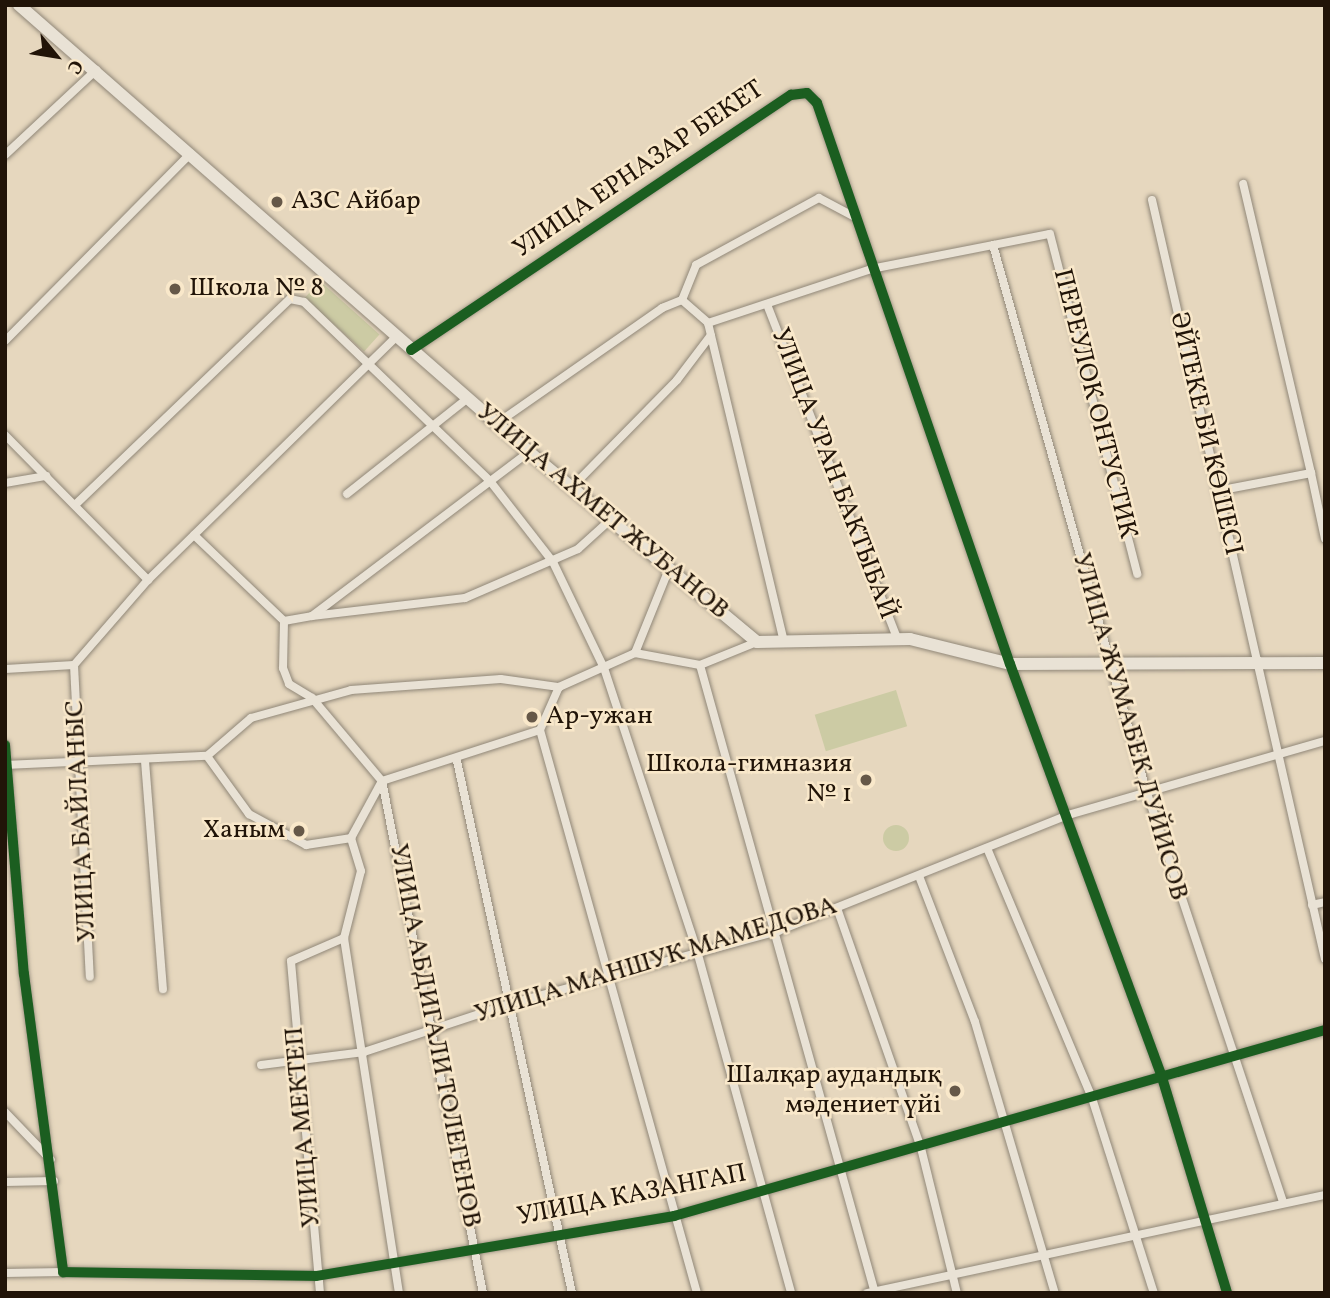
<!DOCTYPE html>
<html>
<head>
<meta charset="utf-8">
<style>
	body { margin:0 }
	#map { position:relative; width:1330px; height:1298px; overflow:hidden; background:#e6d7be; font-family:Vollkorn,serif }
	div>[style] { position:absolute }
	.green>* { inset:0; background:#cccba4; transform-origin:0 0 }
	.round { border-radius:50% }
	.roads { filter:drop-shadow(0 0 2px #908778) drop-shadow(0 0 2px #908778) }
	.minor>* { height:8px; margin:-4px; padding:0 4px; transform-origin:4px; border-radius:4px; background:#e9e2d5 }
	.secondary>* { height:12px; margin:-6px; padding:0 6px; transform-origin:6px; border-radius:6px; background:#e9e2d5 }
	.cycleway>* { height:10px; margin:-5px; padding:0 5px; transform-origin:5px; border-radius:5px; background:#1b5e20 }
	.dots>* { width:19px; height:19px; translate:-50% -50%; box-sizing:border-box; border:4px solid #f9e8ca; border-radius:50% }
	span { translate:-50% -50%; white-space:nowrap; text-align:center; line-height:1.15; -webkit-text-stroke:5px #f9e8ca; paint-order:stroke }
	.street-label { font-size:26px; color:#211408 }
	.poi-label { font-size:26px; color:#211408 }
	.left { translate:0 -50%; text-align:left }
	.right { translate:-100% -50%; text-align:right }
	.frame { position:absolute; inset:0; border:7px solid #211408; pointer-events:none }
	.north { position:absolute; left:21px; top:21px; width:70px; height:70px; -webkit-text-stroke:5px #f9e8ca; paint-order:stroke; rotate:120deg; font-size:19px; font-weight:700; line-height:28px; text-align:center; color:#211408 }
	.north::after { content:''; display:block; margin:auto; width:24px; height:32px; background:#211408; clip-path:polygon(50% 0,100% 100%,50% 72%,0 100%) }
</style>
</head>
<body>
<div id="map">
	<div class="green">
		<i style="left:320px;top:281px;width:80px;height:23px;rotate:42deg"></i>
		<i style="left:896px;top:690px;width:38px;height:85px;rotate:73deg"></i>
		<i class="round" style="left:883px;top:825px;width:26px;height:26px"></i>
	</div>
	<div class="roads">
		<div class="minor">
			<i style="left:5px;top:155px;width:125px;rotate:-43deg"></i>
			<i style="left:1152px;top:200px;width:778px;rotate:77.16deg"></i>
			<i style="left:993px;top:245px;width:566px;rotate:74.32deg"></i>
			<i style="left:1146px;top:790px;width:435px;rotate:71.6deg"></i>
			<i style="left:682px;top:300px;width:38px;rotate:-68deg"></i>
			<i style="left:696px;top:265px;width:140px;rotate:-28.6deg"></i>
			<i style="left:819px;top:198px;width:40px;rotate:28deg"></i>
			<i style="left:768px;top:307px;width:357px;rotate:68.7deg"></i>
			<i style="left:5px;top:341px;width:264px;rotate:-45.3deg"></i>
			<i style="left:411px;top:350px;width:458px;rotate:-33.9deg"></i>
			<i style="left:791px;top:95px;width:16px;rotate:-7deg"></i>
			<i style="left:807px;top:93px;width:14px;rotate:45deg"></i>
			<i style="left:817px;top:103px;width:593px;rotate:71.02deg"></i>
			<i style="left:1010px;top:664px;width:437px;rotate:69.8deg"></i>
			<i style="left:1161px;top:1074px;width:229px;rotate:73.2deg"></i>
			<i style="left:496px;top:424px;width:203px;rotate:-34.9deg"></i>
			<i style="left:662px;top:308px;width:22px;rotate:-22deg"></i>
			<i style="left:682px;top:300px;width:35px;rotate:41deg"></i>
			<i style="left:5px;top:435px;width:204px;rotate:45.4deg"></i>
			<i style="left:1311px;top:473px;width:67px;rotate:78deg"></i>
			<i style="left:5px;top:483px;width:42px;rotate:-9.7deg"></i>
			<i style="left:571px;top:488px;width:151px;rotate:-45.5deg"></i>
			<i style="left:677px;top:380px;width:56px;rotate:-52.9deg"></i>
			<i style="left:1217px;top:491px;width:96px;rotate:-10.8deg"></i>
			<i style="left:1311px;top:473px;width:297px;rotate:-103.2deg"></i>
			<i style="left:347px;top:494px;width:153px;rotate:-38.4deg"></i>
			<i style="left:75px;top:505px;width:298px;rotate:-43.8deg"></i>
			<i style="left:290px;top:299px;width:14px;rotate:12deg"></i>
			<i style="left:304px;top:302px;width:258px;rotate:43.9deg"></i>
			<i style="left:490px;top:481px;width:103px;rotate:52.1deg"></i>
			<i style="left:553px;top:562px;width:118px;rotate:64.3deg"></i>
			<i style="left:604px;top:668px;width:298px;rotate:71.8deg"></i>
			<i style="left:697px;top:951px;width:355px;rotate:74.6deg"></i>
			<i style="left:194px;top:535px;width:124px;rotate:43.7deg"></i>
			<i style="left:284px;top:621px;width:47px;rotate:91.2deg"></i>
			<i style="left:283px;top:668px;width:17px;rotate:69deg"></i>
			<i style="left:289px;top:684px;width:27px;rotate:31deg"></i>
			<i style="left:312px;top:698px;width:109px;rotate:49.9deg"></i>
			<i style="left:382px;top:781px;width:522px;rotate:78.84deg"></i>
			<i style="left:312px;top:616px;width:154px;rotate:-6.7deg"></i>
			<i style="left:465px;top:598px;width:123px;rotate:-23.4deg"></i>
			<i style="left:578px;top:549px;width:43px;rotate:-42.2deg"></i>
			<i style="left:284px;top:621px;width:28px;rotate:-10deg"></i>
			<i style="left:312px;top:616px;width:272px;rotate:-37.1deg"></i>
			<i style="left:784px;top:642px;width:328px;rotate:-103.4deg"></i>
			<i style="left:708px;top:323px;width:172px;rotate:-18.3deg"></i>
			<i style="left:871px;top:269px;width:182px;rotate:-11.1deg"></i>
			<i style="left:1050px;top:234px;width:351px;rotate:75.6deg"></i>
			<i style="left:635px;top:653px;width:66px;rotate:10.5deg"></i>
			<i style="left:700px;top:665px;width:61px;rotate:-22deg"></i>
			<i style="left:74px;top:665px;width:113px;rotate:-49deg"></i>
			<i style="left:148px;top:580px;width:347px;rotate:-44.4deg"></i>
			<i style="left:74px;top:665px;width:312px;rotate:87.1deg"></i>
			<i style="left:700px;top:665px;width:652px;rotate:74.43deg"></i>
			<i style="left:5px;top:669px;width:69px;rotate:-3.3deg"></i>
			<i style="left:540px;top:730px;width:584px;rotate:74.42deg"></i>
			<i style="left:5px;top:745px;width:230px;rotate:85.3deg"></i>
			<i style="left:24px;top:974px;width:301px;rotate:82.5deg"></i>
			<i style="left:63px;top:1272px;width:253px;rotate:0.9deg"></i>
			<i style="left:316px;top:1276px;width:363px;rotate:-9.5deg"></i>
			<i style="left:674px;top:1216px;width:677px;rotate:-15.95deg"></i>
			<i style="left:207px;top:756px;width:72px;rotate:54.1deg"></i>
			<i style="left:249px;top:814px;width:65px;rotate:28.5deg"></i>
			<i style="left:306px;top:845px;width:46px;rotate:-8.8deg"></i>
			<i style="left:145px;top:761px;width:229px;rotate:85.5deg"></i>
			<i style="left:457px;top:761px;width:544px;rotate:77.8deg"></i>
			<i style="left:5px;top:765px;width:202px;rotate:-2.6deg"></i>
			<i style="left:207px;top:756px;width:58px;rotate:-40.8deg"></i>
			<i style="left:251px;top:718px;width:104px;rotate:-15.6deg"></i>
			<i style="left:351px;top:690px;width:150px;rotate:-4.2deg"></i>
			<i style="left:501px;top:679px;width:59px;rotate:7.9deg"></i>
			<i style="left:559px;top:687px;width:83px;rotate:-24.1deg"></i>
			<i style="left:635px;top:653px;width:91px;rotate:-68deg"></i>
			<i style="left:987px;top:848px;width:271px;rotate:67.2deg"></i>
			<i style="left:1092px;top:1098px;width:205px;rotate:72.4deg"></i>
			<i style="left:919px;top:876px;width:156px;rotate:69deg"></i>
			<i style="left:975px;top:1022px;width:283px;rotate:73.6deg"></i>
			<i style="left:1312px;top:905px;width:13px;rotate:-13deg"></i>
			<i style="left:837px;top:908px;width:254px;rotate:70.7deg"></i>
			<i style="left:921px;top:1148px;width:149px;rotate:76.1deg"></i>
			<i style="left:344px;top:938px;width:359px;rotate:81.2deg"></i>
			<i style="left:261px;top:1065px;width:104px;rotate:-7.2deg"></i>
			<i style="left:364px;top:1052px;width:153px;rotate:-18.3deg"></i>
			<i style="left:509px;top:1004px;width:279px;rotate:-15.2deg"></i>
			<i style="left:778px;top:931px;width:312px;rotate:-21.8deg"></i>
			<i style="left:1068px;top:815px;width:267px;rotate:-16.1deg"></i>
			<i style="left:5px;top:1112px;width:66px;rotate:46.2deg"></i>
			<i style="left:5px;top:1182px;width:49px;rotate:-1.2deg"></i>
			<i style="left:5px;top:1273px;width:58px;rotate:-1deg"></i>
			<i style="left:320px;top:1293px;width:333px;rotate:-95deg"></i>
			<i style="left:291px;top:961px;width:58px;rotate:-23.5deg"></i>
			<i style="left:344px;top:938px;width:69px;rotate:-75.8deg"></i>
			<i style="left:361px;top:871px;width:34px;rotate:-107deg"></i>
			<i style="left:351px;top:838px;width:65px;rotate:-61.5deg"></i>
			<i style="left:382px;top:781px;width:166px;rotate:-17.9deg"></i>
			<i style="left:540px;top:730px;width:47px;rotate:-66.2deg"></i>
			<i style="left:867px;top:1293px;width:468px;rotate:-12.1deg"></i>
		</div>
		<div class="secondary">
			<i style="left:19px;top:5px;width:678px;rotate:41.23deg"></i>
			<i style="left:529px;top:452px;width:297px;rotate:39.8deg"></i>
			<i style="left:757px;top:642px;width:153px;rotate:-1.1deg"></i>
			<i style="left:910px;top:639px;width:103px;rotate:14deg"></i>
			<i style="left:1010px;top:664px;width:315px;rotate:-0.2deg"></i>
		</div>
	</div>
	<div class="cycleway">
		<i style="left:411px;top:350px;width:458px;rotate:-33.9deg"></i>
		<i style="left:791px;top:95px;width:16px;rotate:-7deg"></i>
		<i style="left:807px;top:93px;width:14px;rotate:45deg"></i>
		<i style="left:817px;top:103px;width:593px;rotate:71.02deg"></i>
		<i style="left:1010px;top:664px;width:437px;rotate:69.8deg"></i>
		<i style="left:1161px;top:1074px;width:229px;rotate:73.2deg"></i>
		<i style="left:5px;top:745px;width:230px;rotate:85.3deg"></i>
		<i style="left:24px;top:974px;width:301px;rotate:82.5deg"></i>
		<i style="left:63px;top:1272px;width:253px;rotate:0.9deg"></i>
		<i style="left:316px;top:1276px;width:363px;rotate:-9.5deg"></i>
		<i style="left:674px;top:1216px;width:677px;rotate:-15.95deg"></i>
	</div>
	<div class="dots">
		<i style="left:277px;top:202px;background:#665848"></i>
		<i style="left:175px;top:289px;background:#665848"></i>
		<i style="left:532px;top:717px;background:#665848"></i>
		<i style="left:866px;top:780px;background:#665848"></i>
		<i style="left:299px;top:831px;background:#665848"></i>
		<i style="left:955px;top:1091px;background:#665848"></i>
	</div>
	<div class="street-label">
		<span style="left:639px;top:170px;rotate:-34deg">УЛИЦА ЕРНАЗАР БЕКЕТ</span>
		<span style="left:1094px;top:404px;rotate:76deg">ПЕРЕУЛОК ОНТУСТИК</span>
		<span style="left:1205px;top:434px;rotate:77deg">ӘЙТЕКЕ БИ КӨШЕСІ</span>
		<span style="left:833px;top:474px;rotate:69deg">УЛИЦА УРАН БАКТЫБАЙ</span>
		<span style="left:602px;top:512px;rotate:40deg">УЛИЦА АХМЕТ ЖУБАНОВ</span>
		<span style="left:1129px;top:727px;rotate:74deg">УЛИЦА ЖУМАБЕК ДУЙИСОВ</span>
		<span style="left:82px;top:821px;rotate:-93deg">УЛИЦА БАЙЛАНЫС</span>
		<span style="left:656px;top:961px;rotate:-17deg">УЛИЦА МАНШУК МАМЕДОВА</span>
		<span style="left:434px;top:1036px;rotate:79deg">УЛИЦА АБДИГАЛИ ТОЛЕГЕНОВ</span>
		<span style="left:304px;top:1127px;rotate:-95deg">УЛИЦА МЕКТЕП</span>
		<span style="left:632px;top:1196px;rotate:-11deg">УЛИЦА КАЗАНГАП</span>
	</div>
	<div class="poi-label">
		<span class="left" style="left:291px;top:202px">АЗС Айбар</span>
		<span class="left" style="left:189px;top:289px">Школа № 8</span>
		<span class="left" style="left:546px;top:717px">Ар-ужан</span>
		<span class="right" style="left:852px;top:780px">Школа-гимназия<br>№ 1</span>
		<span class="right" style="left:285px;top:831px">Ханым</span>
		<span class="right" style="left:941px;top:1091px">Шалқар аудандық<br>мәдениет үйі</span>
	</div>
	<div class="frame"></div>
	<div class="north">С</div>
</div>
</body>
</html>
